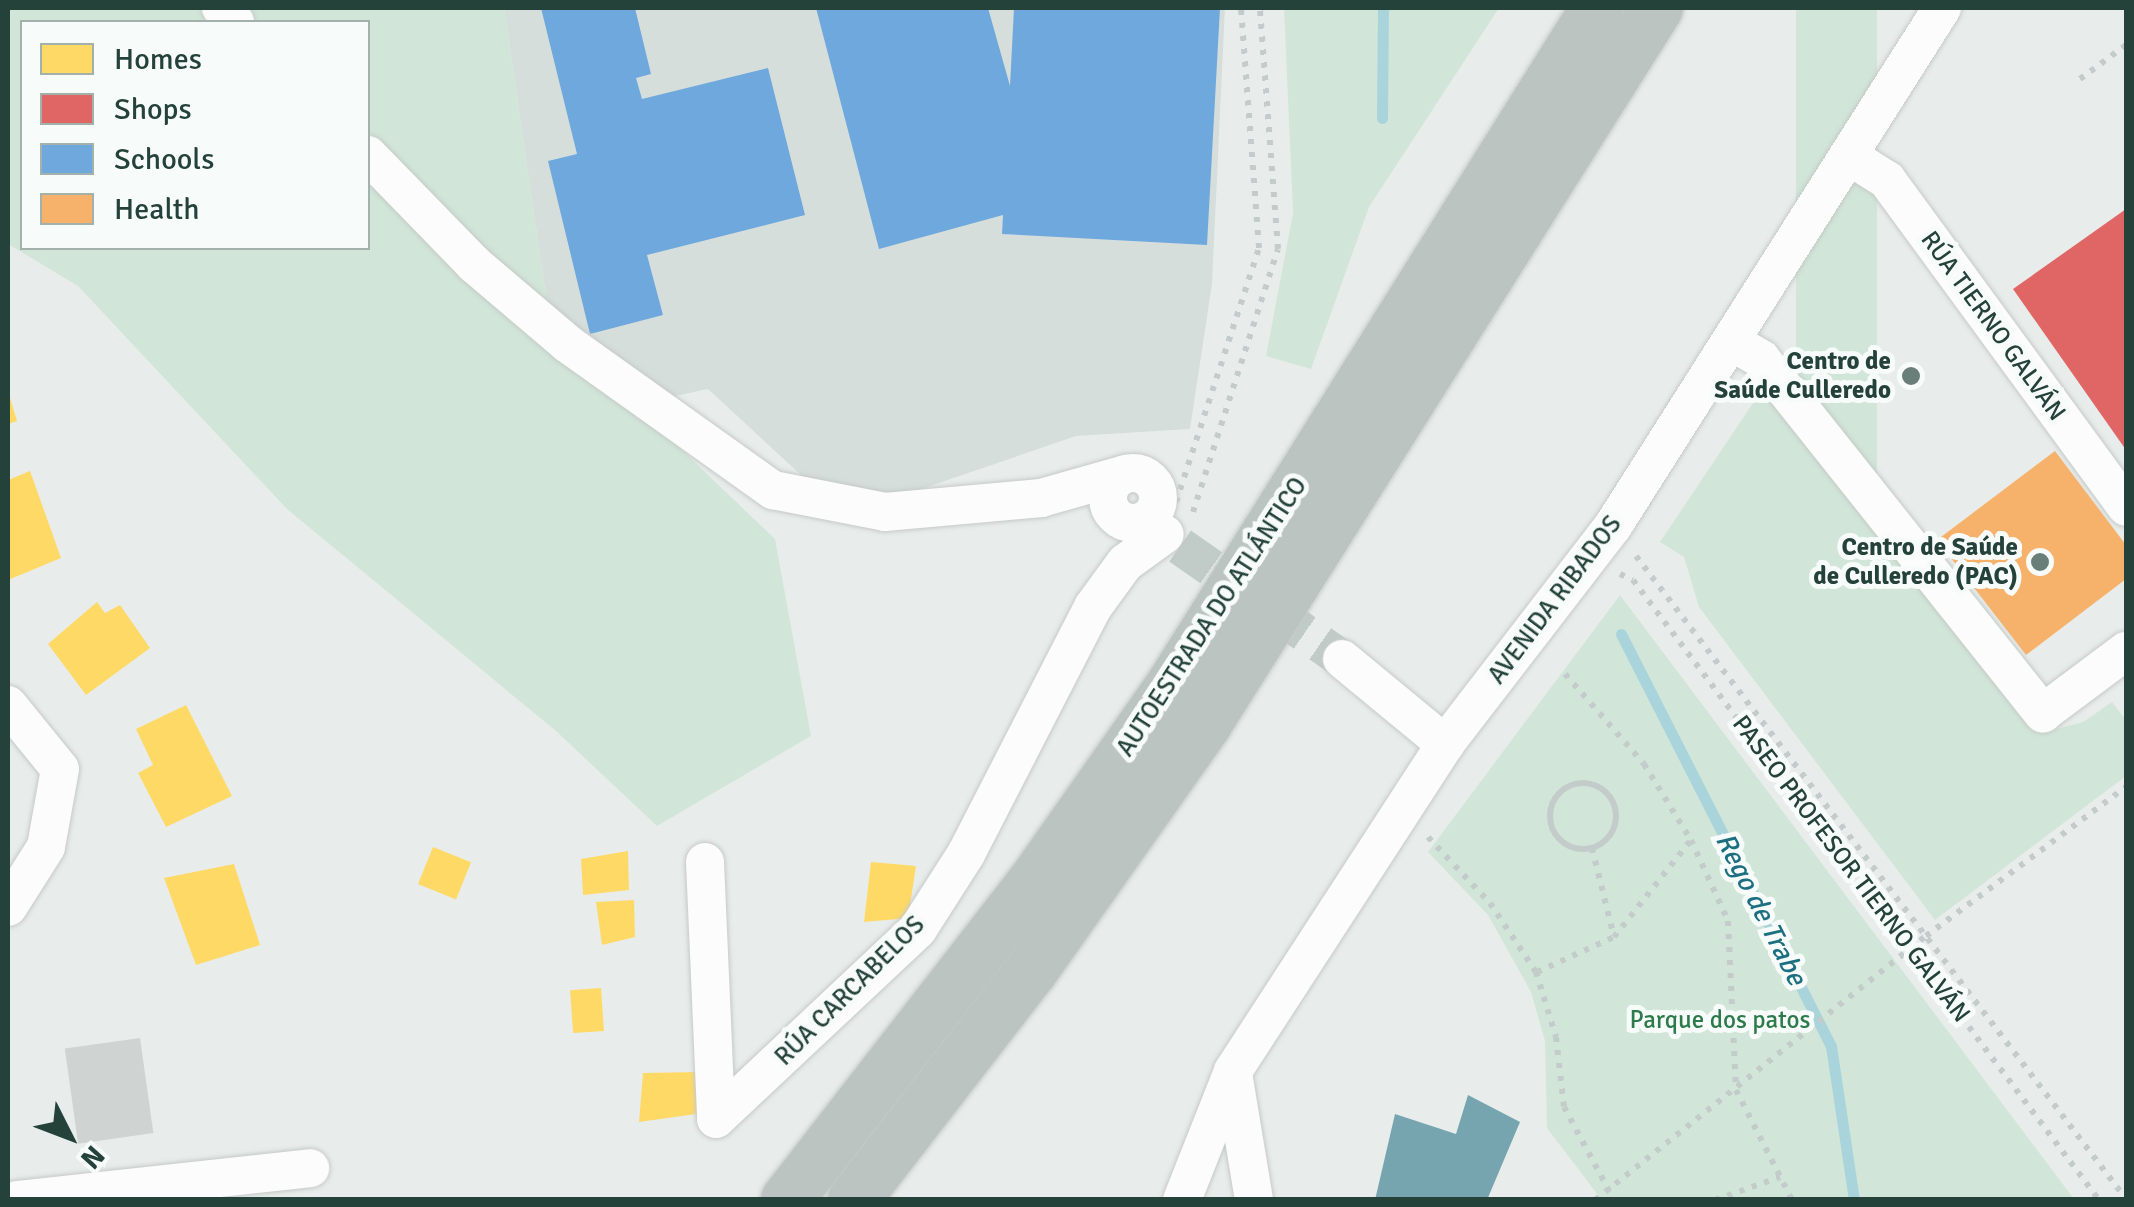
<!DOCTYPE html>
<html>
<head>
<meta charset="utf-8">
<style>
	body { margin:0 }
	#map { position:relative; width:2134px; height:1207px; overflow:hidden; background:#e8edeb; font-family:Signika,sans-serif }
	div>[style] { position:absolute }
	.built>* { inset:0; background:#d6dedb }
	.green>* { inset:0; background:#d1e6d8; transform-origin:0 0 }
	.homes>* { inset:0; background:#ffd966; transform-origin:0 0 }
	.shops>* { inset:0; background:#e06666 }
	.schools>* { inset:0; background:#6fa8dc }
	.health>* { inset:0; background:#f6b26b }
	.public>* { inset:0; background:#76a5af }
	.stream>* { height:11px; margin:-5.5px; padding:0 5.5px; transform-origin:5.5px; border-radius:5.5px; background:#a9d4db }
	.building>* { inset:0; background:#cfd4d2; transform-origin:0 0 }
	.minor-tunnel>* { height:38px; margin-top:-19px; transform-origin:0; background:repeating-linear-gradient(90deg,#c1cbc8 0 38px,transparent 0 57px) }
	.path>* { height:6px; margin-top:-3px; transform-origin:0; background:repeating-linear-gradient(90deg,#c3ccca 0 5px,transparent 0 13px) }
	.path>.ring { margin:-3px; padding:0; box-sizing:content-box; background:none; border:6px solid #c3ccca; border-radius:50% }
	.roads { filter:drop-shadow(0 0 2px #c5cac8) drop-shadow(0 0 2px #c5cac8) }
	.minor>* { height:38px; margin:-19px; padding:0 19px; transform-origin:19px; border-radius:19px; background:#fcfcfc }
	.minor>.ring { margin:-19px; padding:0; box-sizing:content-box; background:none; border:38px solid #fcfcfc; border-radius:50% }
	.highway>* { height:52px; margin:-26px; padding:0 26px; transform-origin:26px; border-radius:26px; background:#bcc4c2 }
	.dots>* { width:28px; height:28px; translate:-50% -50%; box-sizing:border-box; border:5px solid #f7fbf9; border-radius:50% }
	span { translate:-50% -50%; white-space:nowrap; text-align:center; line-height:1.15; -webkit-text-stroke:10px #f7fbf9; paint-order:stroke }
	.street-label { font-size:25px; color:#24423a }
	.poi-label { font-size:25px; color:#24423a; font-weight:700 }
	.right { translate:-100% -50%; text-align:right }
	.park-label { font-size:25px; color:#2d7a4b }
	.water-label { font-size:28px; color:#1c6f80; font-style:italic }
	.frame { position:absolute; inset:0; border:10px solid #24423a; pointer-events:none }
	.legend { position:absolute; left:20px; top:20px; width:350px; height:230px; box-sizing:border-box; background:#f7fbf9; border:2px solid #a3b1ad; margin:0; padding:12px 18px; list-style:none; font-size:30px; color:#24423a }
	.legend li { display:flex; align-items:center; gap:20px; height:50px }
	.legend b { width:50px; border:2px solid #a3b1ad }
	.north { position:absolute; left:20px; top:1087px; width:100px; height:100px; -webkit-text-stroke:8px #f7fbf9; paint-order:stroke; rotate:132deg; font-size:28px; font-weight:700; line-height:40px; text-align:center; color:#24423a }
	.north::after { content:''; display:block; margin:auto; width:35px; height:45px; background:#24423a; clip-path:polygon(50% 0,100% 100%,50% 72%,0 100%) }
</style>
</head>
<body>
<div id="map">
	<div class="built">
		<i style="clip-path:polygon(504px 8px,1225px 8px,1212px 284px,1190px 429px,1076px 436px,898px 497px,815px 488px,708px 389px,675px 396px,577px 350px,550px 324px)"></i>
	</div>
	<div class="green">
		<i style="clip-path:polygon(evenodd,8px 8px,504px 8px,550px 324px,775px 539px,811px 736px,657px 826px,556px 731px,287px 509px,78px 286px,8px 244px,8px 8px,22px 22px,368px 22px,368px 248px,22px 248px,22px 22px)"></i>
		<i style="clip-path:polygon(1284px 8px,1499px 8px,1369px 207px,1311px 369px,1266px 356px,1293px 213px)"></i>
		<i style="left:1796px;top:8px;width:81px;height:716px"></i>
		<i style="clip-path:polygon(1767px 382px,2020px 717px,2041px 733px,2083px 722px,2112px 702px,2126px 720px,2126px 776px,1935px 920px,1699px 607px,1684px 557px,1660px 542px)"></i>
		<i style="clip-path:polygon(1620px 595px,2074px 1199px,1601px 1199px,1547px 1128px,1545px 1041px,1531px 992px,1488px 915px,1428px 852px)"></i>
	</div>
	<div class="homes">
		<i style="clip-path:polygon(8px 391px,17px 421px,8px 424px)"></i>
		<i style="clip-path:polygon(30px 471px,61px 558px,8px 580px,8px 480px)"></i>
		<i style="clip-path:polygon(97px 602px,105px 613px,120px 605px,150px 648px,86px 695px,48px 644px)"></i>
		<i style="clip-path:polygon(186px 705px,232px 796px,166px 827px,138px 773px,153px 765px,136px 729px)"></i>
		<i style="left:433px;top:847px;width:41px;height:40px;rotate:22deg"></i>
		<i style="clip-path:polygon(628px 851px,629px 890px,583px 895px,581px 859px)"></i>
		<i style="clip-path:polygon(871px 862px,916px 866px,908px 918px,864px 922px)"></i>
		<i style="clip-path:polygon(234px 864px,260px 945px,196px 965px,164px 878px)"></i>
		<i style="clip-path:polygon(634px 900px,635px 937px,602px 945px,596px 902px)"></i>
		<i style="left:601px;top:988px;width:43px;height:31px;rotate:86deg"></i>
		<i style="clip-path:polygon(699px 1072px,696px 1114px,639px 1122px,643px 1073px)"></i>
	</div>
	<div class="shops">
		<i style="clip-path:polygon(2126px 209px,2126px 450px,2013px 289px)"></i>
	</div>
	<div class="schools">
		<i style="clip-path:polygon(541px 8px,635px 8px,651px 74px,636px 78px,642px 99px,768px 68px,805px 215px,647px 255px,663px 315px,590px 334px,548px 161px,577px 154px)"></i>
		<i style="clip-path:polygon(816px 8px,988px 8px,1010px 86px,1014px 8px,1220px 8px,1207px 245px,1002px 234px,1003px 215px,879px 249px)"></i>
	</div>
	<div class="health">
		<i style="clip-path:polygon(2055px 451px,2126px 545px,2126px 579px,2026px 655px,1937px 540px)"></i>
	</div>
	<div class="public">
		<i style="clip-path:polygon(1468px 1095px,1520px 1122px,1487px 1200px,1375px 1200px,1395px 1114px,1456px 1134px)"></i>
	</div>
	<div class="stream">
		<i style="left:1382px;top:118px;width:110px;rotate:-89.5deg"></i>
		<i style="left:1621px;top:634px;width:462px;rotate:63deg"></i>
		<i style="left:1831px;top:1046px;width:156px;rotate:81.5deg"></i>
	</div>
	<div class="building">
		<i style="left:140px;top:1038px;width:96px;height:76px;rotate:82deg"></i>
	</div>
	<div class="minor-tunnel">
		<i style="left:1180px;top:546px;width:198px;rotate:34.9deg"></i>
	</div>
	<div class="path">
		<i style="left:2080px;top:79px;width:57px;rotate:-36.5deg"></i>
		<i style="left:1176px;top:502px;width:267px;rotate:-71.9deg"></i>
		<i style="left:1259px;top:248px;width:241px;rotate:-94.3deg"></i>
		<i style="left:1193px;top:512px;width:276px;rotate:-72.1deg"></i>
		<i style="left:1278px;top:249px;width:242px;rotate:-94.3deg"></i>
		<i style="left:1636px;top:556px;width:808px;rotate:52.69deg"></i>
		<i style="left:1620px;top:574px;width:14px;rotate:25deg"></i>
		<i style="left:1633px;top:580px;width:776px;rotate:53.07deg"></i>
		<i style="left:1565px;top:674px;width:120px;rotate:48.7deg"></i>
		<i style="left:1644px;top:764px;width:89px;rotate:58.3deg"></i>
		<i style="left:1691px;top:840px;width:89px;rotate:65.4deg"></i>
		<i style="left:1728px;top:921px;width:169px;rotate:87.3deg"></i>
		<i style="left:1736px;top:1090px;width:123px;rotate:63deg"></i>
		<i class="ring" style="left:1550px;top:783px;width:60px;height:60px"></i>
		<i style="left:1428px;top:837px;width:91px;rotate:46.8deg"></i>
		<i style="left:1490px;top:903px;width:83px;rotate:56.3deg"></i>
		<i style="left:1536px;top:972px;width:68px;rotate:72.9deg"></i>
		<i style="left:1556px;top:1037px;width:70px;rotate:83.5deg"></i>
		<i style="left:1564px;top:1107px;width:106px;rotate:61.7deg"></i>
		<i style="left:1592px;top:848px;width:92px;rotate:76.1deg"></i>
		<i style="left:1537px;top:972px;width:85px;rotate:-24.4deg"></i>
		<i style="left:1614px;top:937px;width:124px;rotate:-51.6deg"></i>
		<i style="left:1595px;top:1200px;width:423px;rotate:-38.6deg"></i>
		<i style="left:1926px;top:936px;width:249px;rotate:-36.7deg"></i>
		<i style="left:1715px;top:1200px;width:69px;rotate:-19.5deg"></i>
	</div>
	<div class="roads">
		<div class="minor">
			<i style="left:221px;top:8px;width:20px;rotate:45deg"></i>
			<i style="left:368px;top:155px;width:152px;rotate:45.8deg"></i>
			<i style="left:474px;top:264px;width:123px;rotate:40.4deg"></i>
			<i style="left:568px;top:344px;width:252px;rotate:35.5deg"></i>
			<i style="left:773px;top:490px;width:114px;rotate:11.1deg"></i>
			<i style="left:885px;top:512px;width:157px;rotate:-5.1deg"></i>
			<i style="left:1041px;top:498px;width:88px;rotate:-15.8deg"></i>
			<i style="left:1849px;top:156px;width:45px;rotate:32.3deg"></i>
			<i style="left:1887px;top:180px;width:405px;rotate:53.8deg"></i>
			<i style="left:1732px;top:342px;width:34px;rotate:30deg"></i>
			<i style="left:1761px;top:359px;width:453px;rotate:51.5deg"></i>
			<i style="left:2043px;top:713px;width:104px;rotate:-36.8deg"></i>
			<i class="ring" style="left:1108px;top:473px;width:12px;height:12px"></i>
			<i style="left:1342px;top:659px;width:134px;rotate:39.5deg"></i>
			<i style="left:8px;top:705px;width:82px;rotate:50.9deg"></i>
			<i style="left:60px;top:769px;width:79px;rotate:100.2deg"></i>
			<i style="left:46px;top:847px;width:71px;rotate:122.3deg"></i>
			<i style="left:705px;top:862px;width:257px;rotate:87.5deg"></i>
			<i style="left:716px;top:1119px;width:277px;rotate:-43.2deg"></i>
			<i style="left:918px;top:929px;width:89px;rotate:-57.4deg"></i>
			<i style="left:966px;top:854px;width:278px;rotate:-62.8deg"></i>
			<i style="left:1093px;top:607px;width:54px;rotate:-54deg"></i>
			<i style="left:1125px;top:563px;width:49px;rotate:-35.9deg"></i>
			<i style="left:1234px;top:1079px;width:123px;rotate:80.6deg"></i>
			<i style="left:17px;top:1200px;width:295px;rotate:-6.2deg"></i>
			<i style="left:1182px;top:1200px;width:139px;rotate:-68.4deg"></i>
			<i style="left:1233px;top:1071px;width:390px;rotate:-57deg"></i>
			<i style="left:1445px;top:744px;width:275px;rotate:-52.4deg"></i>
			<i style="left:1613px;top:526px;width:614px;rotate:-57.58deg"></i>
		</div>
		<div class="highway">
			<i style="left:787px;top:1200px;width:403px;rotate:-52.2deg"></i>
			<i style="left:1034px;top:882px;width:242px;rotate:-54.9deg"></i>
			<i style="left:1173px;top:684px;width:798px;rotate:-57.9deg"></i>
			<i style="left:854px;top:1200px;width:291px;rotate:-52.3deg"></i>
			<i style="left:1032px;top:970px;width:302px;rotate:-54.8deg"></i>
			<i style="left:1206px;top:723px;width:845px;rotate:-57.76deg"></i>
		</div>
	</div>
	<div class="dots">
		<i style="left:1911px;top:376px;background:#697e78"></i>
		<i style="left:2040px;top:562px;background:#697e78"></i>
	</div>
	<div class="street-label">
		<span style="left:1993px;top:326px;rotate:54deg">RÚA TIERNO GALVÁN</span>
		<span style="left:1555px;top:600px;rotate:-53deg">AVENIDA RIBADOS</span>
		<span style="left:1212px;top:617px;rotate:-57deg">AUTOESTRADA DO ATLÁNTICO</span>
		<span style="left:1851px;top:869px;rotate:53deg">PASEO PROFESOR TIERNO GALVÁN</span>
		<span style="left:850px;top:991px;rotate:-45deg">RÚA CARCABELOS</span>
	</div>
	<div class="poi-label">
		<span class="right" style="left:1891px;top:376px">Centro de<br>Saúde Culleredo</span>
		<span class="right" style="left:2018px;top:562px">Centro de Saúde<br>de Culleredo (PAC)</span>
	</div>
	<div class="park-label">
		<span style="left:1720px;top:1020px">Parque dos patos</span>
	</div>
	<div class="water-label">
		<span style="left:1761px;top:909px;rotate:63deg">Rego de Trabe</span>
	</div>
	<div class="frame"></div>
	<ul class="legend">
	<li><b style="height:28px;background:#ffd966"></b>Homes</li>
	<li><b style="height:28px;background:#e06666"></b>Shops</li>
	<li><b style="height:28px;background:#6fa8dc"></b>Schools</li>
	<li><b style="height:28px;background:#f6b26b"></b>Health</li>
	</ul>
	<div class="north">N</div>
</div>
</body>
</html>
